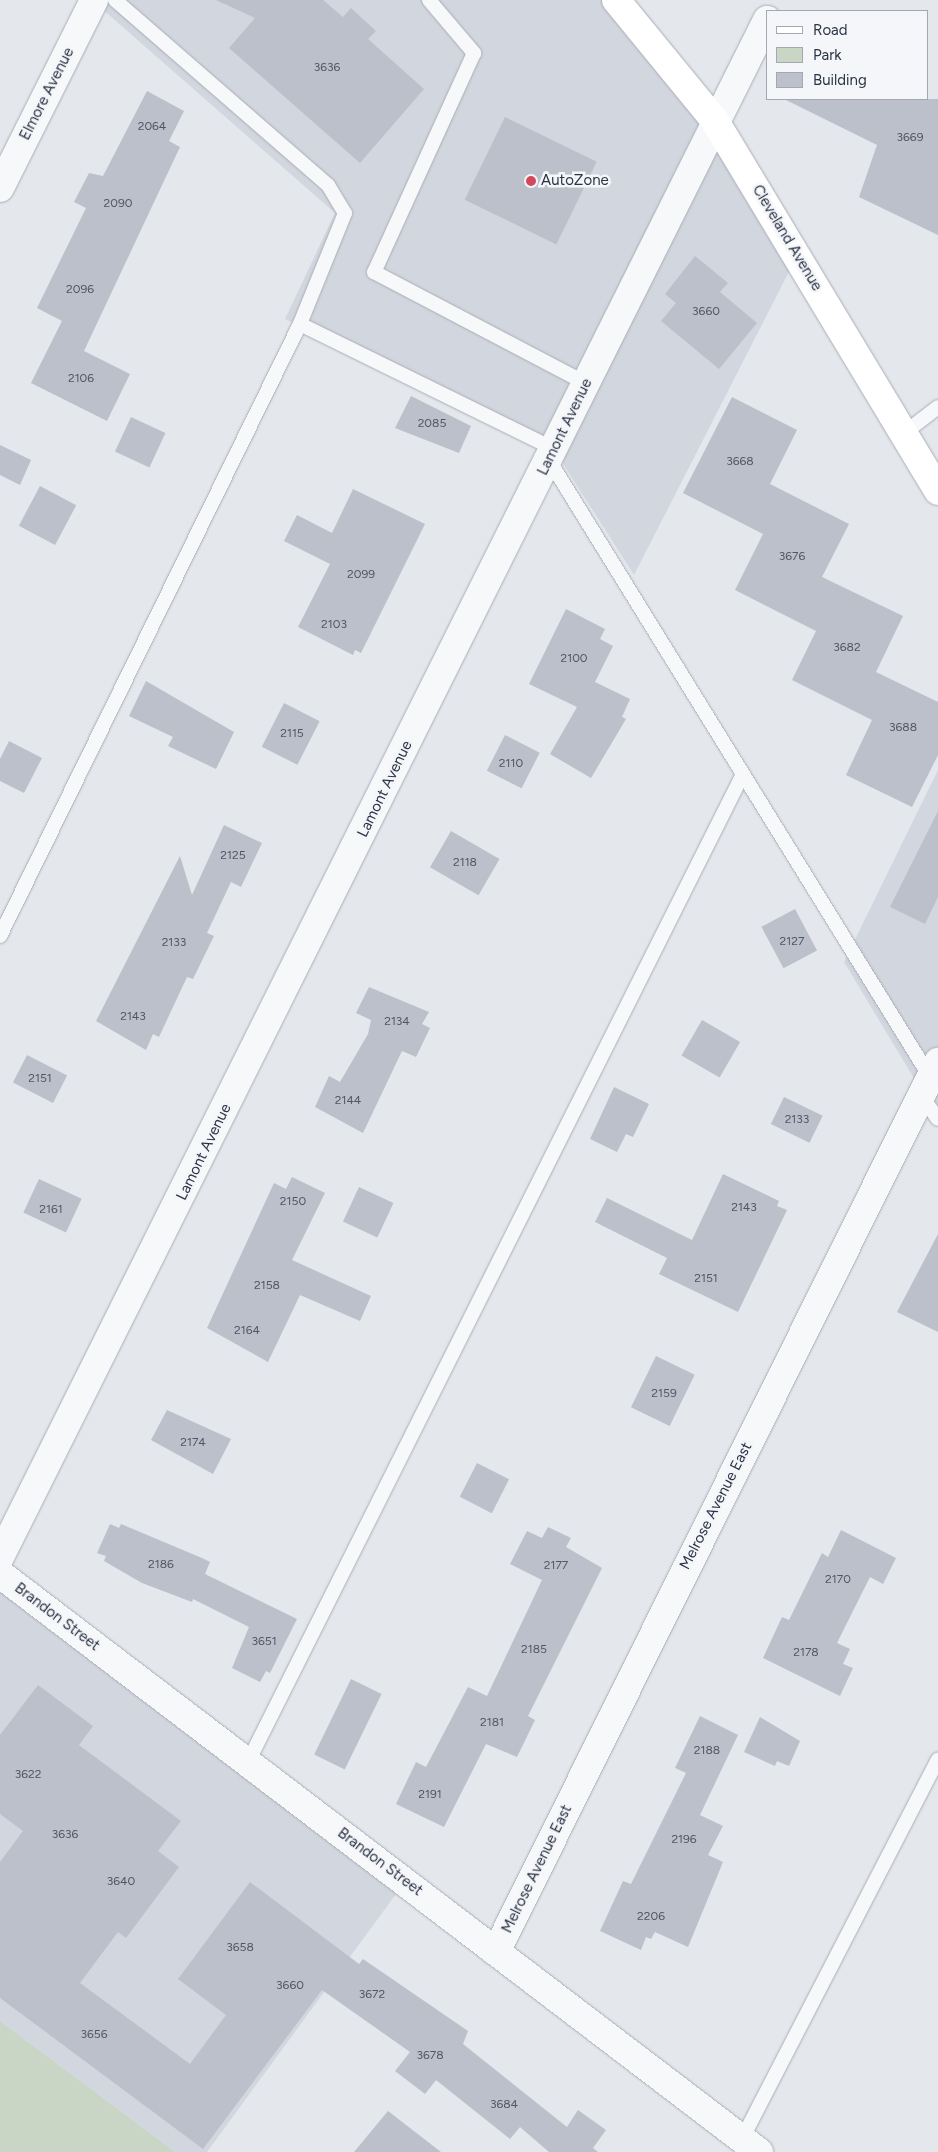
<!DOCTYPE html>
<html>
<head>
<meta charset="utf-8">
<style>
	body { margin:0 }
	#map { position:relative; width:938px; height:2152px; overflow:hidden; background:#e4e7ec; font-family:Figtree,sans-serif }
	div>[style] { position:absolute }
	.built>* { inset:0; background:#d2d6de }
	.green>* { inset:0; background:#c9d6c5 }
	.building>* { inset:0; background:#bbc0ca; transform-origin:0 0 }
	.roads { filter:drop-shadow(0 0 1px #a9aeb7) drop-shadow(0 0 1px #a9aeb7) }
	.lane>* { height:14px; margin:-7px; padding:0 7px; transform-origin:7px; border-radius:7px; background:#f7f8fa }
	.street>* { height:28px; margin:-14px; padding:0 14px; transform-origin:14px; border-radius:14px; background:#f7f8fa }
	.primary>* { height:28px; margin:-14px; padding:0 14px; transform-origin:14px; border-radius:14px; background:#fff }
	.dots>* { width:14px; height:14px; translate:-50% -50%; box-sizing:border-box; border:2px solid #f4f6f9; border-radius:50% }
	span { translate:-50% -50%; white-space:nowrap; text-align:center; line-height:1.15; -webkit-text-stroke:5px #f4f6f9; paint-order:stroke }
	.number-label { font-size:12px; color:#4f5766 }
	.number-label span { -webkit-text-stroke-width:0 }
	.street-label { font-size:15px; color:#2b3445 }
	.poi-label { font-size:15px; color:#2b3445 }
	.left { translate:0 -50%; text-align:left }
	.legend { position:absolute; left:766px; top:10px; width:162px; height:90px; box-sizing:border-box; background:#f4f6f9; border:1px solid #a4a8b1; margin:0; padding:6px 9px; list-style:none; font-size:15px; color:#2b3445 }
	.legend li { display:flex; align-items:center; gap:10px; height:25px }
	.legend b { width:25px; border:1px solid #a4a8b1 }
</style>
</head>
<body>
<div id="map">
	<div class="built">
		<i style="clip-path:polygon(92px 0,621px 0,799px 252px,634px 575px,553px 448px,285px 319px,335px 213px)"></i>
		<i style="clip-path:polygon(938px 770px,938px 1118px,844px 962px)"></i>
		<i style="clip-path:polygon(0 1570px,404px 1883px,207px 2152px,175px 2152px,0 2021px)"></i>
	</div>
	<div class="green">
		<i style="clip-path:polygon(0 2021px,175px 2152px,0 2152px)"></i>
	</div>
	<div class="building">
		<i style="clip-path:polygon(216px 0,323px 0,343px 17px,351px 8px,376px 31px,368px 39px,424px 89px,360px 163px,229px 48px,255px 18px)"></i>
		<i style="clip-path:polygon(147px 91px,184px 111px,169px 141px,180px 147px,84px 351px,130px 374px,107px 421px,31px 383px,62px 321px,37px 308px,86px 208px,74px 202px,89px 173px,103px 176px)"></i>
		<i style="clip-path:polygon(784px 99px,938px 99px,938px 235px,859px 197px,877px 145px)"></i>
		<i style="left:505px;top:117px;width:102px;height:92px;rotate:26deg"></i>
		<i style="clip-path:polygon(695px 256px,728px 283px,720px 292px,757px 323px,719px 369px,661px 321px,676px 303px,665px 294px)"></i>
		<i style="clip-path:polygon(411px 396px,471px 426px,459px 453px,395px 428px)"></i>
		<i style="clip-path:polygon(732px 397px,797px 430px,770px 484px,849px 524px,822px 577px,903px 616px,876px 672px,938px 702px,938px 755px,912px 807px,846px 775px,872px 720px,792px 680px,816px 631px,735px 590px,763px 534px,683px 493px)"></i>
		<i style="left:131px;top:417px;width:38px;height:38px;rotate:25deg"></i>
		<i style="clip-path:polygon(0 445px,31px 460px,20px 485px,0 475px)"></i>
		<i style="left:40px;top:486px;width:41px;height:45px;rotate:28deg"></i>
		<i style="clip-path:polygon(353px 489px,425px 524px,361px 653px,355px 650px,353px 655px,298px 627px,330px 564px,284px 541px,297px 515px,332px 533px)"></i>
		<i style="clip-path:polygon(566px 609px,605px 629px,600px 639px,613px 646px,595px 682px,630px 699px,622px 717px,626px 719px,591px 778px,550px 754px,577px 707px,529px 684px)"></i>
		<i style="clip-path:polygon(146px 681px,234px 732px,216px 769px,168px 746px,173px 737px,129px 716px)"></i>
		<i style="left:284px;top:703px;width:40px;height:49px;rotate:27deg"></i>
		<i style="left:505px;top:735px;width:39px;height:40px;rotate:27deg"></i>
		<i style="clip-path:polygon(9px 741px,42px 758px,24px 793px,0 781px,0 759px)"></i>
		<i style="clip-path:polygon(938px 811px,938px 897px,925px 924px,890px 907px)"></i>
		<i style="clip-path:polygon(224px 825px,262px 843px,241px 887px,231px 882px,207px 933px,214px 936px,193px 979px,187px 977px,159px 1037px,153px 1034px,146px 1050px,96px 1021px,180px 856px,192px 895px)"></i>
		<i style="left:451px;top:831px;width:56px;height:42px;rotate:30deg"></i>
		<i style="left:795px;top:909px;width:47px;height:38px;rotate:62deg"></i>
		<i style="clip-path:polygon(369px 987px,429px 1012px,422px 1024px,430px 1028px,416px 1057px,402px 1051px,363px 1133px,315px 1107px,329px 1076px,340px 1082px,368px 1034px,371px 1020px,356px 1013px)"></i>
		<i style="left:702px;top:1020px;width:44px;height:41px;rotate:30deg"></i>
		<i style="left:27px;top:1055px;width:45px;height:31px;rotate:27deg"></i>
		<i style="clip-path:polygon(614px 1087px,649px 1104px,633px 1137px,626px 1134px,617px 1152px,590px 1139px)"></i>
		<i style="left:784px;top:1097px;width:43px;height:30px;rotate:26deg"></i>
		<i style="clip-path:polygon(723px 1174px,779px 1201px,777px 1206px,787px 1210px,738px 1312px,659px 1274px,667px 1258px,595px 1222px,607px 1198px,692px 1240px)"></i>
		<i style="clip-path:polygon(292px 1177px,325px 1193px,292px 1260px,371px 1296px,360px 1321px,300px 1295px,268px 1362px,207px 1328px,274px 1183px,286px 1189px)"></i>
		<i style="left:39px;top:1179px;width:47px;height:37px;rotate:25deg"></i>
		<i style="left:359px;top:1187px;width:38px;height:38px;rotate:25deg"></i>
		<i style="clip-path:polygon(938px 1234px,938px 1332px,897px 1312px)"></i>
		<i style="left:656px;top:1356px;width:43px;height:57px;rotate:26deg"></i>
		<i style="clip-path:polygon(167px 1410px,231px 1439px,213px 1474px,151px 1440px)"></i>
		<i style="left:477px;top:1463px;width:36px;height:38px;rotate:27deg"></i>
		<i style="clip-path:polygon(110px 1524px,119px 1528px,121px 1524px,202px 1558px,210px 1562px,205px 1574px,297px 1619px,270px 1673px,266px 1671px,260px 1682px,232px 1668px,249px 1627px,193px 1599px,192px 1602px,142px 1583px,104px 1561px,106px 1556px,97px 1553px)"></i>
		<i style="clip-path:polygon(548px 1527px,571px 1538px,566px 1547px,602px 1568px,528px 1716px,535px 1720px,517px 1757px,486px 1744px,444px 1827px,396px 1804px,416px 1762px,426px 1767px,468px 1687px,487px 1696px,542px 1580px,510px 1564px,527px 1531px,542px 1538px)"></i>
		<i style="clip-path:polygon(841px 1530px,896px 1558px,883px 1584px,870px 1577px,837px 1643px,850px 1649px,843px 1664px,853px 1668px,840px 1696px,763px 1658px,782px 1617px,789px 1620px,822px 1553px,828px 1557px)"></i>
		<i style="left:351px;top:1679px;width:34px;height:84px;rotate:26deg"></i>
		<i style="clip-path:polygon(38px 1685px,93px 1726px,79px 1745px,181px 1821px,158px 1851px,179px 1867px,126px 1938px,118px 1932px,80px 1983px,190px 2064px,226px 2015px,178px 1979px,250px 1882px,359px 1964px,363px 1959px,468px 2031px,463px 2044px,567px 2127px,578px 2110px,606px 2130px,593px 2148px,598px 2152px,549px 2152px,520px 2127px,510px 2139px,436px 2080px,425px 2094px,395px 2071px,410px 2052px,322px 1990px,203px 2149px,0 1998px,0 1862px,23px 1831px,0 1814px,0 1735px)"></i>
		<i style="clip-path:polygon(700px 1716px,738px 1735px,700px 1815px,723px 1826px,708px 1855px,723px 1862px,688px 1947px,655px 1932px,651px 1939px,646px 1937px,641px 1950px,600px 1931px,623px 1881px,631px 1884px,686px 1773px,675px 1768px)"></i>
		<i style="clip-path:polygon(760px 1717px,800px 1741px,789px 1766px,777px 1761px,775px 1766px,744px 1752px)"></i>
		<i style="clip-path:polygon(388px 2111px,441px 2152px,354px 2152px)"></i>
	</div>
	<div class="roads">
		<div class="lane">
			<i style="left:115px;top:0;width:282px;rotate:41deg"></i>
			<i style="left:328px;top:185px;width:33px;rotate:59deg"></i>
			<i style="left:345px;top:213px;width:120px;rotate:112.1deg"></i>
			<i style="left:300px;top:324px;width:283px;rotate:26.2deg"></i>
			<i style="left:429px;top:0;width:70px;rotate:49.7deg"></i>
			<i style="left:474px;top:53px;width:241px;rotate:114.5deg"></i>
			<i style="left:374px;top:272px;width:241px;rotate:27.7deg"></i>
			<i style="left:903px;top:434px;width:44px;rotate:-37.6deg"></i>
			<i style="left:549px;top:460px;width:725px;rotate:58.3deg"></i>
			<i style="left:0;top:936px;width:682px;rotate:-63.89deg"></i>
			<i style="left:921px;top:1095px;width:29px;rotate:55deg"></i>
			<i style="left:248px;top:1762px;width:1105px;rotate:-63.39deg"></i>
			<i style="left:742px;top:2139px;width:427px;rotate:-62.7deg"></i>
		</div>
		<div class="street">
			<i style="left:0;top:188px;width:210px;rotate:-63.4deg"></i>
			<i style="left:0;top:1557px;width:1718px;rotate:-63.48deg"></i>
			<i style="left:0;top:1574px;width:954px;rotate:37.29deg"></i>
			<i style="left:496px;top:1952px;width:994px;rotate:-63.59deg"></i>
		</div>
		<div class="primary">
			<i style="left:616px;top:0;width:156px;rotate:50.7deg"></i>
			<i style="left:715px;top:121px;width:432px;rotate:58.9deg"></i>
		</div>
	</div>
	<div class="dots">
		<i style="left:531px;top:181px;background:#d1495b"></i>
	</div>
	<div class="number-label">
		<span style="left:327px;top:68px">3636</span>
		<span style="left:152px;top:127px">2064</span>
		<span style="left:910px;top:138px">3669</span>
		<span style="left:118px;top:204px">2090</span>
		<span style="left:80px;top:290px">2096</span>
		<span style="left:706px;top:312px">3660</span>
		<span style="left:81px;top:379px">2106</span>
		<span style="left:432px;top:424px">2085</span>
		<span style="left:740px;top:462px">3668</span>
		<span style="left:792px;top:557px">3676</span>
		<span style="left:361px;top:575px">2099</span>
		<span style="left:334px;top:625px">2103</span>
		<span style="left:847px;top:648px">3682</span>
		<span style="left:574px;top:659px">2100</span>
		<span style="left:903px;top:728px">3688</span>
		<span style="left:292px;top:734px">2115</span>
		<span style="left:511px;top:764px">2110</span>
		<span style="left:233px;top:856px">2125</span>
		<span style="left:465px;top:863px">2118</span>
		<span style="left:792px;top:942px">2127</span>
		<span style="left:174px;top:943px">2133</span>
		<span style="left:133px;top:1017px">2143</span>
		<span style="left:397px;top:1022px">2134</span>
		<span style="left:40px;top:1079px">2151</span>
		<span style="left:348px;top:1101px">2144</span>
		<span style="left:797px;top:1120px">2133</span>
		<span style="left:293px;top:1202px">2150</span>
		<span style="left:744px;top:1208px">2143</span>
		<span style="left:51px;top:1210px">2161</span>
		<span style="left:706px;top:1279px">2151</span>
		<span style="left:267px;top:1286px">2158</span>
		<span style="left:247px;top:1331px">2164</span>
		<span style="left:664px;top:1394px">2159</span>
		<span style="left:193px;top:1443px">2174</span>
		<span style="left:161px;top:1565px">2186</span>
		<span style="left:556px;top:1566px">2177</span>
		<span style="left:838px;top:1580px">2170</span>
		<span style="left:264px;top:1642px">3651</span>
		<span style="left:534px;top:1650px">2185</span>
		<span style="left:806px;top:1653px">2178</span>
		<span style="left:492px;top:1723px">2181</span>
		<span style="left:707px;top:1751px">2188</span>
		<span style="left:28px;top:1775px">3622</span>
		<span style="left:430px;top:1795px">2191</span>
		<span style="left:65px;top:1835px">3636</span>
		<span style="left:684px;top:1840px">2196</span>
		<span style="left:121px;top:1882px">3640</span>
		<span style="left:651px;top:1917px">2206</span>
		<span style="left:240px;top:1948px">3658</span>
		<span style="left:290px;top:1986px">3660</span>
		<span style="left:372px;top:1995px">3672</span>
		<span style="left:94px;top:2035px">3656</span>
		<span style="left:430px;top:2056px">3678</span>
		<span style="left:504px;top:2105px">3684</span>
	</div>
	<div class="street-label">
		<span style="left:47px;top:94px;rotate:-63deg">Elmore Avenue</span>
		<span style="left:787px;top:238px;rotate:59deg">Cleveland Avenue</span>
		<span style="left:565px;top:427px;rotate:-64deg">Lamont Avenue</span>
		<span style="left:385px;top:789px;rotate:-64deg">Lamont Avenue</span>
		<span style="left:204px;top:1152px;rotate:-64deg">Lamont Avenue</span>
		<span style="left:716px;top:1506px;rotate:-63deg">Melrose Avenue East</span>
		<span style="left:57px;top:1617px;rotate:37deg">Brandon Street</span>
		<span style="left:380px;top:1862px;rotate:37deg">Brandon Street</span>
		<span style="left:537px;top:1869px;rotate:-64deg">Melrose Avenue East</span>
	</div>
	<div class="poi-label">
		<span class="left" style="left:541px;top:181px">AutoZone</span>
	</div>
	<ul class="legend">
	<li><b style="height:6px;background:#fff"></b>Road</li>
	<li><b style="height:14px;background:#c9d6c5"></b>Park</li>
	<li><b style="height:14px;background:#bbc0ca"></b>Building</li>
	</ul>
</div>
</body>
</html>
